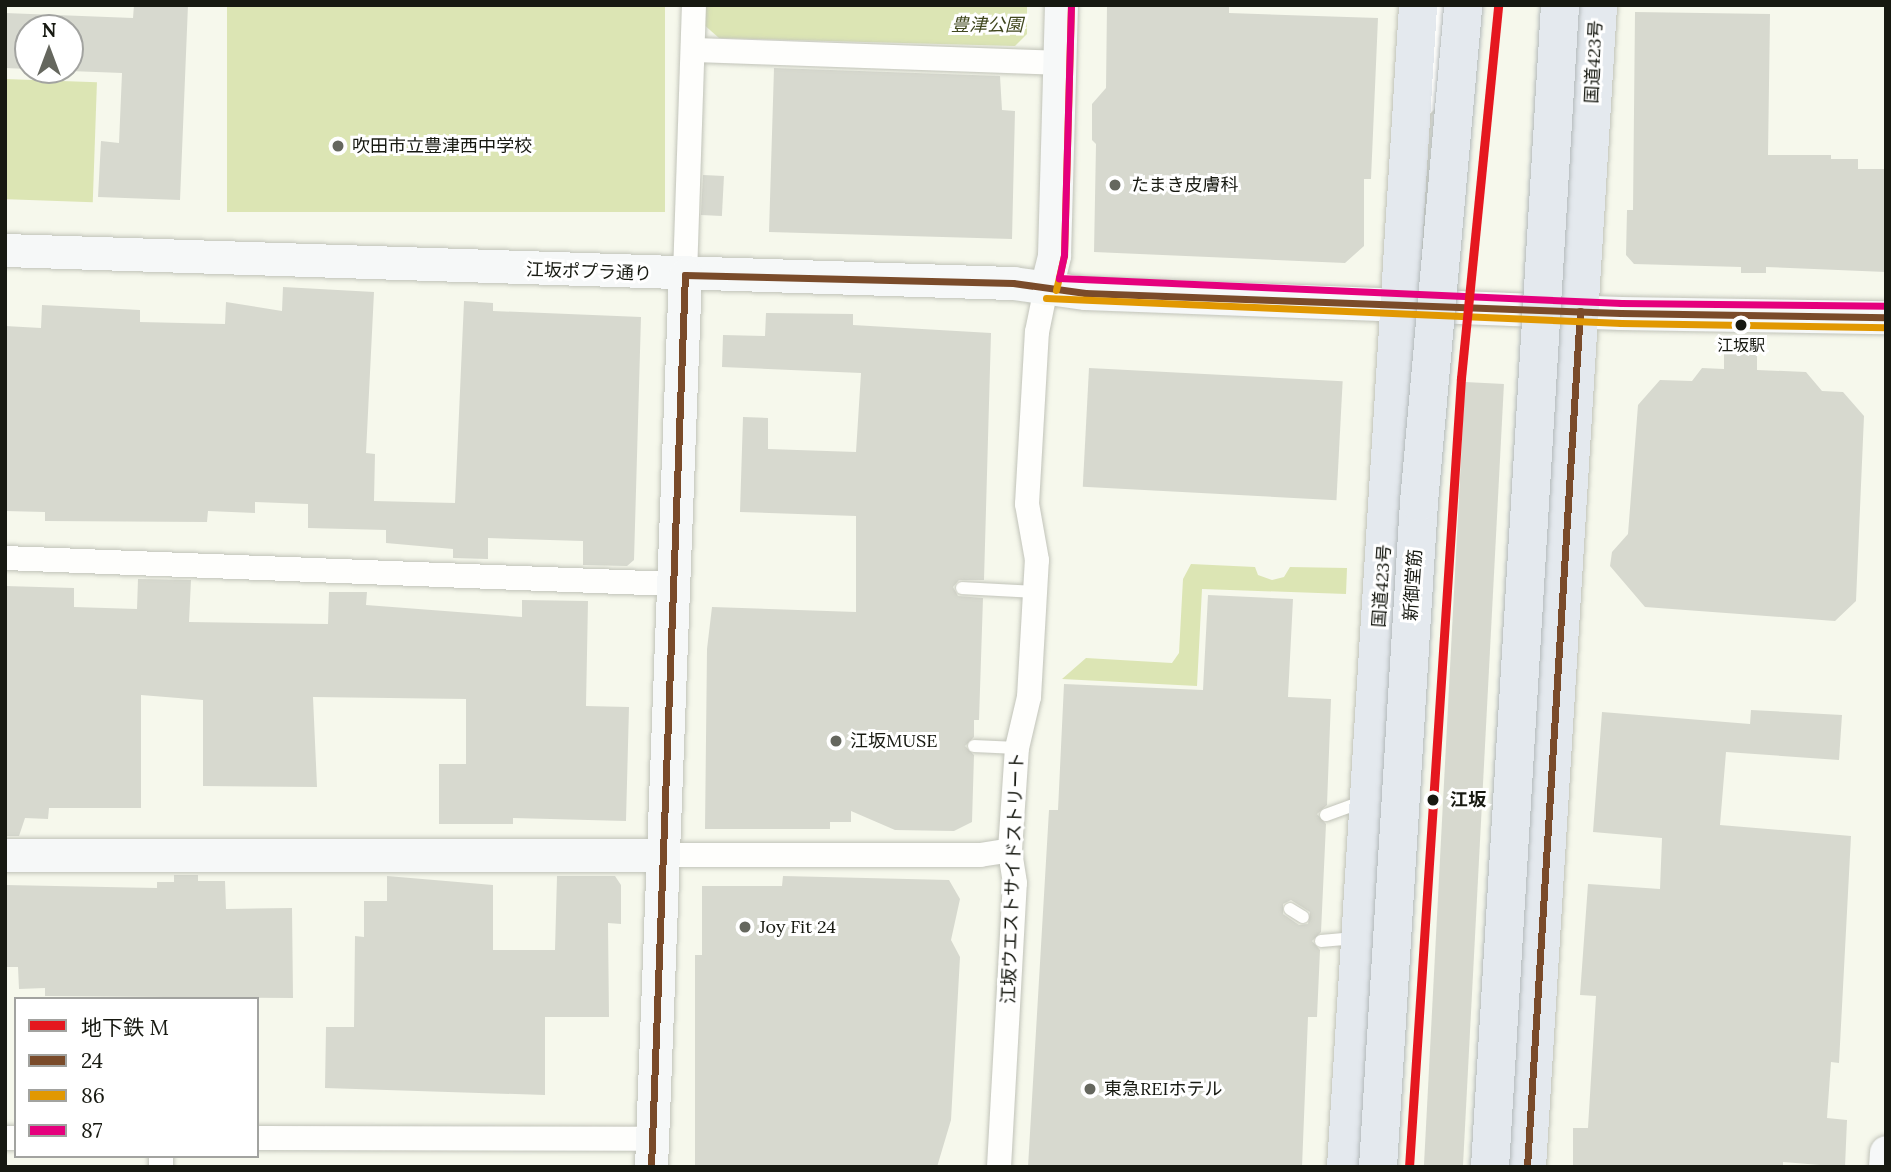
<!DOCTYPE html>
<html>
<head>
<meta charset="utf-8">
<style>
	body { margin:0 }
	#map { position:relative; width:1891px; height:1172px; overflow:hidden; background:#f6f8ec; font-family:Lora,"Noto Sans JP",serif }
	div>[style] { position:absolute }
	.green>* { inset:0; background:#dce5b4; transform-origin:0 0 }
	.building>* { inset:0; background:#d7d9cf; transform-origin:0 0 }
	.roads { filter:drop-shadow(0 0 2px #c1c3b9) drop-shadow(0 0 2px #c1c3b9) }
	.lane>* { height:12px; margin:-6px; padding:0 6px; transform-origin:6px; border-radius:6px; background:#fefefc }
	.street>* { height:24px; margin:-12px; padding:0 12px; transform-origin:12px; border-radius:12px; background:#fefefc }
	.secondary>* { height:33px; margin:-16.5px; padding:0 16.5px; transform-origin:16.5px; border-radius:16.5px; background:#f6f8f8 }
	.highway>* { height:38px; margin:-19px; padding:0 19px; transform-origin:19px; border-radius:19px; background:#e4e9ee }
	.bridges { filter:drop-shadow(0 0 2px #b3b9ba) drop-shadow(0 0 2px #b3b9ba) }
	.highway-bridge>* { height:38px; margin:-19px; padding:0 19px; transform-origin:19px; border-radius:19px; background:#e4e9ee }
	.bus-1>* { height:7px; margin:-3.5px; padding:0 3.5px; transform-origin:3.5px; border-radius:3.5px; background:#7a4b2a }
	.bus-2>* { height:7px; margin:-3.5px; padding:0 3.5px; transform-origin:3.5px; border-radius:3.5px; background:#e19802 }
	.bus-3>* { height:7px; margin:-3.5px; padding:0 3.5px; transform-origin:3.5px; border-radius:3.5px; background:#e5007d }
	.metro-1>* { height:9px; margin:-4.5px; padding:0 4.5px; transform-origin:4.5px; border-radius:4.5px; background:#e5171f }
	.dots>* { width:19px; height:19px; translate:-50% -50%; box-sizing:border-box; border:4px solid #fff; border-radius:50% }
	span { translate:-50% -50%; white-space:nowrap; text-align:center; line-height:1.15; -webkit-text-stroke:6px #fff; paint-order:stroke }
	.bus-label { font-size:16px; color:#171911 }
	.park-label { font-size:18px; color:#41481f; font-style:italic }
	.street-label { font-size:18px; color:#171911 }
	.poi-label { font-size:18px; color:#171911 }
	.left { translate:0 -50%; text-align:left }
	.stop-label { font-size:18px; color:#171911; font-weight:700 }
	.frame { position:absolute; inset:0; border:7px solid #171911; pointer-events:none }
	.legend { position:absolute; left:14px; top:997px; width:245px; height:161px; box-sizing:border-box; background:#fff; border:2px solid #a2a3a0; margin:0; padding:9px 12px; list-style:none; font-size:21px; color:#171911 }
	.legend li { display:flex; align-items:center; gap:14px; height:35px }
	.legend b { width:35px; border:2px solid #a2a3a0 }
	.north { position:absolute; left:14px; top:14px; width:70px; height:70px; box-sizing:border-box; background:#fff; border:2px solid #a2a3a0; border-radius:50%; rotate:0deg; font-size:19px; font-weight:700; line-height:28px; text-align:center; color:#171911 }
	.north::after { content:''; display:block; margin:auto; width:24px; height:32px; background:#65675e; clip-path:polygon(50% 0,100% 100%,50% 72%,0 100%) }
</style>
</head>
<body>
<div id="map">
	<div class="green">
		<i style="left:227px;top:5px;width:438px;height:207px"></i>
		<i style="clip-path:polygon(703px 5px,1027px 5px,1027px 34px,1015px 46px,719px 38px,702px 23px)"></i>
		<i style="left:5px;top:79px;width:92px;height:120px;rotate:2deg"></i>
		<i style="clip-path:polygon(1191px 564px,1255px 567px,1258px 575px,1272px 580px,1284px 577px,1290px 567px,1347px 568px,1346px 594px,1202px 589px,1197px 686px,1062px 679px,1086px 658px,1172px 663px,1179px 653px,1183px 579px)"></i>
	</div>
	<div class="building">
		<i style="clip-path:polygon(134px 5px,188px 5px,180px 200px,98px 197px,101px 141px,119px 143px,122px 73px,44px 70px,70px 70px,70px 28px,28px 28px,28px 69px,5px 68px,5px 13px,133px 18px)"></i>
		<i style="clip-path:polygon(1107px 5px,1229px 5px,1229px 13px,1378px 18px,1371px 179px,1364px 179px,1364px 246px,1345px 263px,1094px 252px,1096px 144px,1092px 140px,1092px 104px,1106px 88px)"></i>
		<i style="clip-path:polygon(1635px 12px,1770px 14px,1768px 155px,1831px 155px,1831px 159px,1858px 159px,1858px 169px,1886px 169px,1886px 272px,1766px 267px,1766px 273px,1741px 273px,1741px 267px,1634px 264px,1626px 255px,1627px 210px,1633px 210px)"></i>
		<i style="clip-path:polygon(774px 68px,1000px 76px,1002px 110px,1015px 111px,1012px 239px,769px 232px)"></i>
		<i style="left:703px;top:175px;width:21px;height:40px;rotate:3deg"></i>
		<i style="clip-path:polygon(283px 287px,374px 292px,366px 453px,375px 454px,374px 501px,455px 503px,464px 301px,493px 303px,493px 311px,641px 317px,634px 560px,627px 566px,583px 565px,583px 541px,488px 538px,488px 559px,453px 558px,453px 549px,386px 543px,386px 530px,308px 528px,308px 504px,255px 502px,255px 513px,208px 511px,207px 522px,45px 521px,45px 512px,5px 511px,5px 326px,41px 328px,42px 305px,140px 310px,140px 322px,225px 324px,226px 302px,282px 311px)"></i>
		<i style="clip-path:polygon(766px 313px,853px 314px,853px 325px,991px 333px,984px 580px,959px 580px,953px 587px,958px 596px,983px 598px,979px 720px,974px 720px,974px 737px,965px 746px,974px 755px,972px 822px,954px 831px,895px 830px,851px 811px,851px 822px,830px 822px,830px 829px,705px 829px,707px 649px,712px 607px,856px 612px,856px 516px,740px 512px,743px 417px,768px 418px,768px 449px,856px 452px,861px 373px,722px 367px,723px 335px,765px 336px)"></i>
		<i style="clip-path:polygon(1724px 342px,1757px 343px,1757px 370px,1806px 372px,1822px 391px,1843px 392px,1864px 416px,1856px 601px,1835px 621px,1645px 607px,1610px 566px,1612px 552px,1628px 534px,1638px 405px,1660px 380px,1692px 381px,1702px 368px,1724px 369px)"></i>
		<i style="left:1089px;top:368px;width:254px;height:119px;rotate:3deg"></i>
		<i style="left:1465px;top:382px;width:39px;height:787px;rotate:3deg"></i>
		<i style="clip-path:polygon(138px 579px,191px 580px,189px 622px,328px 624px,329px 592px,367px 592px,366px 605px,522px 617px,522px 600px,588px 601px,586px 706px,629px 707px,626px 821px,513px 818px,513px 824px,439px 824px,439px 764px,466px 764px,466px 699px,313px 697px,317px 787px,203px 786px,203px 700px,141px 695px,141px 808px,49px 808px,48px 819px,25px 818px,19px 836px,5px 836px,5px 586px,74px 588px,74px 607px,137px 609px)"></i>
		<i style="clip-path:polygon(evenodd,1208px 595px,1293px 599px,1288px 697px,1331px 699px,1327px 805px,1317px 814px,1326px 824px,1321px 932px,1312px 941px,1320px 950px,1317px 1017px,1308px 1017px,1302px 1167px,1028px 1167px,1049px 810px,1058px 810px,1064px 684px,1203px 690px,1208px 595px,1291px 900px,1310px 912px,1308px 924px,1299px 925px,1283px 914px,1283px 904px,1291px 900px)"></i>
		<i style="clip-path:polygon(1751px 710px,1842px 715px,1839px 760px,1726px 752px,1720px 825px,1851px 836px,1839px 1063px,1831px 1062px,1827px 1118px,1847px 1120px,1845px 1167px,1783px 1162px,1783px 1167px,1573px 1167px,1573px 1128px,1588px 1128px,1596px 996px,1580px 995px,1588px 884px,1660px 889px,1662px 838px,1593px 832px,1602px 712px,1750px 724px)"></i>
		<i style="clip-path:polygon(174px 875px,198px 875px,198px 881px,225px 881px,226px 909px,292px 908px,293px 998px,45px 996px,45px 988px,19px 989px,18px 967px,5px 967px,5px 885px,157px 888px,157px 882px,174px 882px)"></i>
		<i style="clip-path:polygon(387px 876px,493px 885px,493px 950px,555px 950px,557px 876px,615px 876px,621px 885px,621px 924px,608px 923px,609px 1017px,545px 1017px,545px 1095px,325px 1088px,326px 1027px,354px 1027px,355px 936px,364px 937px,364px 901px,387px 901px)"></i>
		<i style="clip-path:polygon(783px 876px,949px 880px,960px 899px,951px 940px,960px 957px,951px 1120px,937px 1167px,695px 1167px,695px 955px,702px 955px,702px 886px,782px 886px)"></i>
	</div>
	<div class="roads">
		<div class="lane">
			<i style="left:962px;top:588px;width:73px;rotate:3.1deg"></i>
			<i style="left:974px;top:746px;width:43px;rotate:2.7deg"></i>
			<i style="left:1326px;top:815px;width:38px;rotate:-20deg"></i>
			<i style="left:1290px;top:909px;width:15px;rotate:32deg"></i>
			<i style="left:1321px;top:941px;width:37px;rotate:-5deg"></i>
		</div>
		<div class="street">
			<i style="left:693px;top:50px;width:366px;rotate:2deg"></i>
			<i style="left:1424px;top:103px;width:100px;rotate:-79deg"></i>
			<i style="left:685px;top:275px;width:270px;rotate:-88.1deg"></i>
			<i style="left:5px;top:558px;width:670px;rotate:2.23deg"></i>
			<i style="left:663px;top:855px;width:317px"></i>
			<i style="left:980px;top:855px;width:30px;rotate:-9deg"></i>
			<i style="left:5px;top:1138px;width:11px"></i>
			<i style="left:257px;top:1138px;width:395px;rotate:0.1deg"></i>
			<i style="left:161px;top:1167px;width:11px;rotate:-90deg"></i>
			<i style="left:999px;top:1167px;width:284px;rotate:-86.8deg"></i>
			<i style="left:1015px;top:883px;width:33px;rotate:-99deg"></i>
			<i style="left:1010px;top:850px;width:102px;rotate:-86.1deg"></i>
			<i style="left:1017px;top:748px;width:52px;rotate:-76.8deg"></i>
			<i style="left:1029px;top:697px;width:137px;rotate:-86.7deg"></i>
			<i style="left:1037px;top:560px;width:57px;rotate:-100.1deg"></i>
			<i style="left:1027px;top:504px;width:172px;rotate:-86.7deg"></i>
			<i style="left:1037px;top:332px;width:45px;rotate:-78.4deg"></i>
		</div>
		<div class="secondary">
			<i style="left:5px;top:250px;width:1009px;rotate:1.88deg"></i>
			<i style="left:1013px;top:283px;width:73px;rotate:7.9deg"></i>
			<i style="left:1085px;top:293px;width:536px;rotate:2.14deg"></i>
			<i style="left:1621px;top:313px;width:265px;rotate:0.9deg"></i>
			<i style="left:1046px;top:288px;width:34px;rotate:-76deg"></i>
			<i style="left:1054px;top:255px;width:250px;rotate:-88.4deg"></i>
			<i style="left:5px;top:855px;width:658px"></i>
			<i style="left:651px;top:1167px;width:893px;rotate:-87.82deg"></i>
			<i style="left:1885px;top:1167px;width:15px;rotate:-86deg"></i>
		</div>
		<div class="highway">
			<i style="left:1346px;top:1167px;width:1164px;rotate:-86.45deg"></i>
			<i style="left:1527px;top:1167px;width:1164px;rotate:-86.5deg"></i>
		</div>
	</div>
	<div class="bridges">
		<div class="highway-bridge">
			<i style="left:1378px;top:1167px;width:666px;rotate:-86.47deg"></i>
			<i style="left:1419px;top:502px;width:499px;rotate:-84.9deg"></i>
			<i style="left:1490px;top:1167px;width:1164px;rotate:-86.55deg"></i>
		</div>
	</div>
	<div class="bus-1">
		<i style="left:651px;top:1167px;width:893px;rotate:-87.82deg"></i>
		<i style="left:685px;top:275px;width:328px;rotate:1.4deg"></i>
		<i style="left:1013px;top:283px;width:73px;rotate:7.9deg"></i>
		<i style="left:1085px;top:293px;width:536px;rotate:2.14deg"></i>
		<i style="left:1621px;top:313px;width:265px;rotate:0.9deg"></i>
		<i style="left:1527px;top:1167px;width:858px;rotate:-86.46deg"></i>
	</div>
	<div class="bus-2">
		<i style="left:1056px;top:290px;width:36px;rotate:-77deg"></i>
		<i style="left:1064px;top:255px;width:250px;rotate:-88.4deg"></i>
		<i style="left:1046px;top:298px;width:576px;rotate:2.49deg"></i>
		<i style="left:1621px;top:323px;width:265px;rotate:0.9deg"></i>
	</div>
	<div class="bus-3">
		<i style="left:1071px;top:5px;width:250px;rotate:91.6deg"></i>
		<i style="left:1064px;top:255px;width:24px;rotate:102deg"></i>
		<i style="left:1059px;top:278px;width:563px;rotate:2.55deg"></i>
		<i style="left:1621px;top:303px;width:265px;rotate:0.6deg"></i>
	</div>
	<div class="metro-1">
		<i style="left:1409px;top:1167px;width:791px;rotate:-86.23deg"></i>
		<i style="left:1461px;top:378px;width:375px;rotate:-84.3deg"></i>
	</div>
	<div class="dots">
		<i style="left:338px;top:146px;background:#65675e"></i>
		<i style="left:1115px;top:185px;background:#65675e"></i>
		<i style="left:1741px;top:325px;background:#171911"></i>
		<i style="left:836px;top:741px;background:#65675e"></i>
		<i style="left:1433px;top:800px;background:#171911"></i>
		<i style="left:745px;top:927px;background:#65675e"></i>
		<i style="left:1090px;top:1089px;background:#65675e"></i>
	</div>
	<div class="bus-label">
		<span style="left:1741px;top:345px">江坂駅</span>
	</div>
	<div class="park-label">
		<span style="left:987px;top:25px">豊津公園</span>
	</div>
	<div class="street-label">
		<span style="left:1594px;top:62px;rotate:-87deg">国道423号</span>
		<span style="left:589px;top:272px;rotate:2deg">江坂ポプラ通り</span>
		<span style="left:1413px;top:585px;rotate:-86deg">新御堂筋</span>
		<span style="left:1382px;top:586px;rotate:-86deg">国道423号</span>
		<span style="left:1013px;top:878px;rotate:-88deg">江坂ウエストサイドストリート</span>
	</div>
	<div class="poi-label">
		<span class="left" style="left:352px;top:146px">吹田市立豊津西中学校</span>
		<span class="left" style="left:1131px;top:185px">たまき皮膚科</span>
		<span class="left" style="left:850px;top:741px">江坂MUSE</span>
		<span class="left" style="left:759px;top:927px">Joy Fit 24</span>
		<span class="left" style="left:1104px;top:1089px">東急REIホテル</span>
	</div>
	<div class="stop-label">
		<span class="left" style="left:1450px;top:800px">江坂</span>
	</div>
	<div class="frame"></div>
	<ul class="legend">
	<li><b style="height:9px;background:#e5171f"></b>地下鉄 M</li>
	<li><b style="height:9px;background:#7a4b2a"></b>24</li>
	<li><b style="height:9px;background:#e19802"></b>86</li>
	<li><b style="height:9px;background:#e5007d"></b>87</li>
	</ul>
	<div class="north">N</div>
</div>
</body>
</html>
